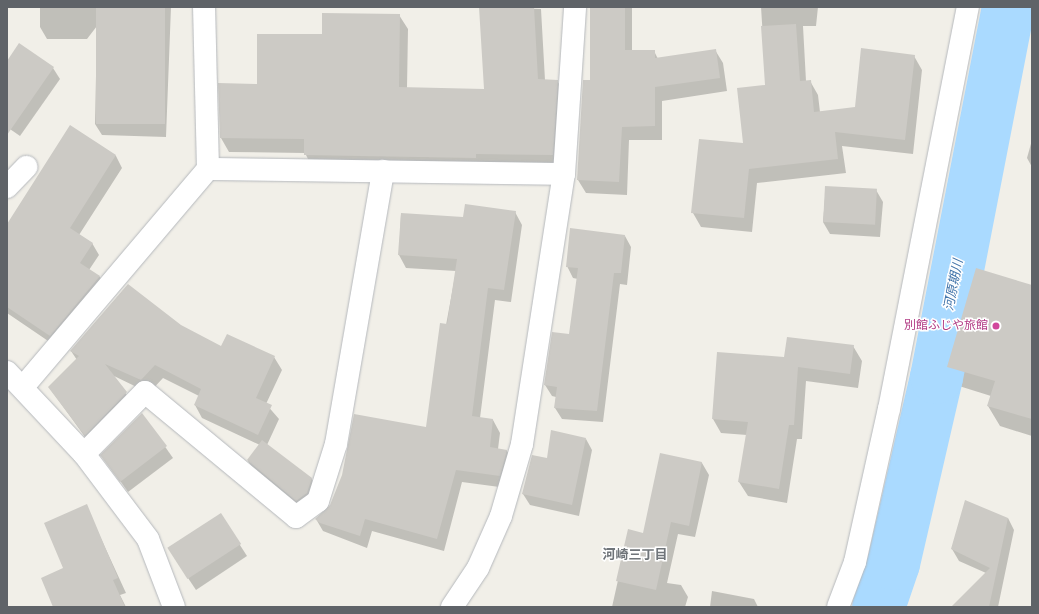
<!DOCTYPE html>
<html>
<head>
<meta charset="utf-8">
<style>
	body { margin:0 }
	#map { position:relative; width:1039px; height:614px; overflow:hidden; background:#f1efe8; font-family:"DejaVu Sans","Noto Sans JP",sans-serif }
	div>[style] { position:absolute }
	.shadow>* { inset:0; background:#0003 }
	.river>* { height:53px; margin:-26.5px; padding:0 26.5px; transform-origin:26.5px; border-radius:26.5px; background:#aadaff }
	.building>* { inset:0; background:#cccac5; transform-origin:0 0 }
	.roads { filter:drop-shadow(0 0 1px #b5b8bc) drop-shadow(0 0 1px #b5b8bc) }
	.minor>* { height:22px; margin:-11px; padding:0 11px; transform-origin:11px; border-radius:11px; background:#fff }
	.dots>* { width:11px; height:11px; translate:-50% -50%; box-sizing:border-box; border:2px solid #fff; border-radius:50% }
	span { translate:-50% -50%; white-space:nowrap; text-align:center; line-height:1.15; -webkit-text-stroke:3px #fff; paint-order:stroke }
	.hotel-label { font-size:12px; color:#b23c85 }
	.right { translate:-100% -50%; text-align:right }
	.water-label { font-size:13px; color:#4174aa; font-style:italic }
	.neighbourhood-label { font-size:13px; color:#70757a; font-weight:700 }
	.frame { position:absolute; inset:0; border:8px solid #5f6368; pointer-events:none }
</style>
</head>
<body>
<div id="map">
	<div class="shadow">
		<i style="clip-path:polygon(40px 7px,171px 7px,166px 137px,102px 135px,95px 124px,97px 26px,87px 39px,47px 39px,40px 27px)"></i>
		<i style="clip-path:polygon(480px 7px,541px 9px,545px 80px,557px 81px,566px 95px,561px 169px,313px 169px,305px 153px,229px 152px,221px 138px,258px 85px,323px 35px,399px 15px,408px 29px,407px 88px,485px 90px)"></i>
		<i style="clip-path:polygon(591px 7px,632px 7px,632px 51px,654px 51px,658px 59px,715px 50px,723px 63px,727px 91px,662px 101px,662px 140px,629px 140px,627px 195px,586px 193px,578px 180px,584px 81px,591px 81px)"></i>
		<i style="clip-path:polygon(761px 7px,818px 7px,816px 26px,803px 26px,806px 81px,810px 81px,818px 95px,820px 112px,856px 108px,914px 56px,922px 70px,913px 154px,842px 146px,846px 173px,757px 183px,752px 232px,701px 227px,693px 213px,745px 145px,766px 86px)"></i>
		<i style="clip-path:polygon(7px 62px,53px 68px,60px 79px,20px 136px,7px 127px)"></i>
		<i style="clip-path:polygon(70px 127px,116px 156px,122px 168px,79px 235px,92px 243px,99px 255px,89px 270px,100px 277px,106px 289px,57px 347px,7px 313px,7px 226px)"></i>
		<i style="clip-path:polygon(1032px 140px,1032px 167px,1027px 158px)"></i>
		<i style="clip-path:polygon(826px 187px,876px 190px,883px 202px,880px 237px,830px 234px,823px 222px)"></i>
		<i style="clip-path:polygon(515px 212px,522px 225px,511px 302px,495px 300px,480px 418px,493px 420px,500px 433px,498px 449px,507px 451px,514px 464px,507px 488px,462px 482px,444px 551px,372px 531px,367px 548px,323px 531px,316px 519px,427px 428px,456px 271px,406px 268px,399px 255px,401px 214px,464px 218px)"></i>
		<i style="clip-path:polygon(625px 236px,631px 247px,627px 285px,620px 284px,603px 422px,562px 419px,555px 408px,556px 397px,552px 396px,545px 385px,570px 335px,578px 279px,573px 278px,567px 266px)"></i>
		<i style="clip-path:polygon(1032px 286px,1032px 436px,1000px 426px,988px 406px,991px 396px,959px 386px,948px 366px)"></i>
		<i style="clip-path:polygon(180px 326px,221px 347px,274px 357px,282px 370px,266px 404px,279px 419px,267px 445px,311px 478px,318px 490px,304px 512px,255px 472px,248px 461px,260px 445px,202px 418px,195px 405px,199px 396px,163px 378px,149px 393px,114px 376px,134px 406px,93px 448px,49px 387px,77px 360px,71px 351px)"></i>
		<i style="clip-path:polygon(853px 346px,862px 361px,858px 388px,806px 381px,802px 439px,797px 439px,787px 503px,748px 496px,739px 482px,747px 435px,721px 433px,713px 419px,718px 353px,785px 358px)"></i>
		<i style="clip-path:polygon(142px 414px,173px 458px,128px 492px,102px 455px)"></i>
		<i style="clip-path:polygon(586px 439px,592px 450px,579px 516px,530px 505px,523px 494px,548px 460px)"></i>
		<i style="clip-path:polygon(661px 455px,702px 463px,709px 475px,695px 537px,678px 534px,667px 583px,681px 585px,688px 597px,685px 607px,612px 607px,629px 531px,644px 534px)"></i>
		<i style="clip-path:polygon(86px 506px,126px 593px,120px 595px,126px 607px,55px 607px)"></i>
		<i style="clip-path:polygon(220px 514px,247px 556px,196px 590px,176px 560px)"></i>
		<i style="clip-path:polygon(1008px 518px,1014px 530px,998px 607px,952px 607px,986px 573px,959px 561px,952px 549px)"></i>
		<i style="clip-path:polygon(712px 591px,754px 599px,758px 607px,710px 607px)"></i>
	</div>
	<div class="river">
		<i style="left:878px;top:607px;width:46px;rotate:-71.2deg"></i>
		<i style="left:893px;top:563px;width:191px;rotate:-77deg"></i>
		<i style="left:936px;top:377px;width:377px;rotate:-79deg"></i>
	</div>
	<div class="building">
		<i style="left:96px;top:7px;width:69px;height:117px"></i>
		<i style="clip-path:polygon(479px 7px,534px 7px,538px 79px,558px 80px,553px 155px,476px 154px,476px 158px,304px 155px,304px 139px,220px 138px,218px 83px,257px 84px,257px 34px,322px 34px,322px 13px,400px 14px,399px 87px,484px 89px)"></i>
		<i style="clip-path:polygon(590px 7px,625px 7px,625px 50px,655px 50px,655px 58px,716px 49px,720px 78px,655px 87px,655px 126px,622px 127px,619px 182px,577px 180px,583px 80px,590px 80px)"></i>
		<i style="clip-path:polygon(796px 24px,800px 81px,811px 80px,814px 112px,855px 107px,861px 48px,915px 55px,905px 140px,835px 132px,838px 159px,749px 169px,744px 218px,691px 213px,699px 139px,743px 143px,737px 88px,765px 85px,761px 26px)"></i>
		<i style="clip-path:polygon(19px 43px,54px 67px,7px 135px,7px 61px)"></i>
		<i style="clip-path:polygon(70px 125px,116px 155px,70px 228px,93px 243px,80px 263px,100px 276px,50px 336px,7px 307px,7px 224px)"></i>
		<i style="left:825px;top:186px;width:52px;height:36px;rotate:3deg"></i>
		<i style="clip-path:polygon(465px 204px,516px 211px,504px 290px,488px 288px,472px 416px,493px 419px,490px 447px,507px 450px,500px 476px,456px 470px,437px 539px,365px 519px,360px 536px,320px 523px,315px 519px,330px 505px,342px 475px,354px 414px,426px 427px,440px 323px,447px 324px,457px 259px,398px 255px,401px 213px,463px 217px)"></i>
		<i style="clip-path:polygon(570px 228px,625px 235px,621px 273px,614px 273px,597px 411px,554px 408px,557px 387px,544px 385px,552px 332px,569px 334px,578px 268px,566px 267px)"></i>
		<i style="clip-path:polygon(976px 268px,1032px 285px,1032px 419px,987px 406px,995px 381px,947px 367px)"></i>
		<i style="clip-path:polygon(128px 284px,181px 325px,221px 346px,227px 334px,275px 356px,256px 398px,272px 405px,258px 435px,194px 405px,201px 389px,155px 365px,141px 380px,105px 364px,127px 392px,85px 436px,48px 387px,79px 356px,70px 351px)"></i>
		<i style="clip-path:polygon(787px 337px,854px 345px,850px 374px,798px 367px,794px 425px,789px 425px,779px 489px,738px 482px,748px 422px,712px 419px,717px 352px,784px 357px)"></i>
		<i style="clip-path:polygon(142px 413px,167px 446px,120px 482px,100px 455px)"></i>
		<i style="clip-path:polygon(551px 430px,586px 438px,572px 505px,522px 494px,532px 455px,547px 458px)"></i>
		<i style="clip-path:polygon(262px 440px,312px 478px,307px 493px,296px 501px,247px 460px)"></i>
		<i style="clip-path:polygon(660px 453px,702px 462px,689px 526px,671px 522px,656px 590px,616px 581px,628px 529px,643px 533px)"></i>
		<i style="clip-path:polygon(965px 500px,1008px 518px,989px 607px,951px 607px,990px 568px,951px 549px)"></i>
		<i style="clip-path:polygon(87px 504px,118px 578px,113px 580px,125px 607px,53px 607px,41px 578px,63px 568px,44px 523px)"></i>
		<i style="left:221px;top:513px;width:37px;height:64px;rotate:57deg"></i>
	</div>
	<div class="roads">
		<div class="minor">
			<i style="left:208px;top:169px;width:356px;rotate:0.8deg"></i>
			<i style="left:7px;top:187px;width:28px;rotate:-46deg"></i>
			<i style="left:7px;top:372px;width:112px;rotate:46.8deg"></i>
			<i style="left:84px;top:454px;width:106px;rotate:53deg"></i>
			<i style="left:148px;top:539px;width:73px;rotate:69.1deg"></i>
			<i style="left:23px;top:387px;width:286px;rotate:-49.7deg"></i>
			<i style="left:208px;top:169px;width:162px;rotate:-91.4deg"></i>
			<i style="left:84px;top:454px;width:87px;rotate:-45.5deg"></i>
			<i style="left:145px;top:392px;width:196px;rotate:39.6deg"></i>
			<i style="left:296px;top:517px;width:27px;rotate:-36deg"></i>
			<i style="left:318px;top:501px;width:60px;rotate:-72.5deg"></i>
			<i style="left:336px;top:444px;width:277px;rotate:-80.2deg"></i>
			<i style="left:452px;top:607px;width:47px;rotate:-56.3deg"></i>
			<i style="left:478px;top:568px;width:57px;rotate:-66.1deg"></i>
			<i style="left:501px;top:516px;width:75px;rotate:-73.7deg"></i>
			<i style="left:522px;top:444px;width:273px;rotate:-81.2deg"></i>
			<i style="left:564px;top:174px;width:167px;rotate:-86.2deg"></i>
			<i style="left:838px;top:607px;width:48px;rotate:-69.3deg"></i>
			<i style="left:855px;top:562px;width:157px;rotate:-77.5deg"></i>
			<i style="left:889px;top:409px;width:410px;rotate:-78.9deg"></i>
		</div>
	</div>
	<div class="dots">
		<i style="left:996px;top:326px;background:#d1479c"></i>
	</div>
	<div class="hotel-label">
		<span class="right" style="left:988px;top:326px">別館ふじや旅館</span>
	</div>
	<div class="water-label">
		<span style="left:954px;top:285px;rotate:-79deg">河原期川</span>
	</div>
	<div class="neighbourhood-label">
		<span style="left:635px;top:555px">河崎三丁目</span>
	</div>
	<div class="frame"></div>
</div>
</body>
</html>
